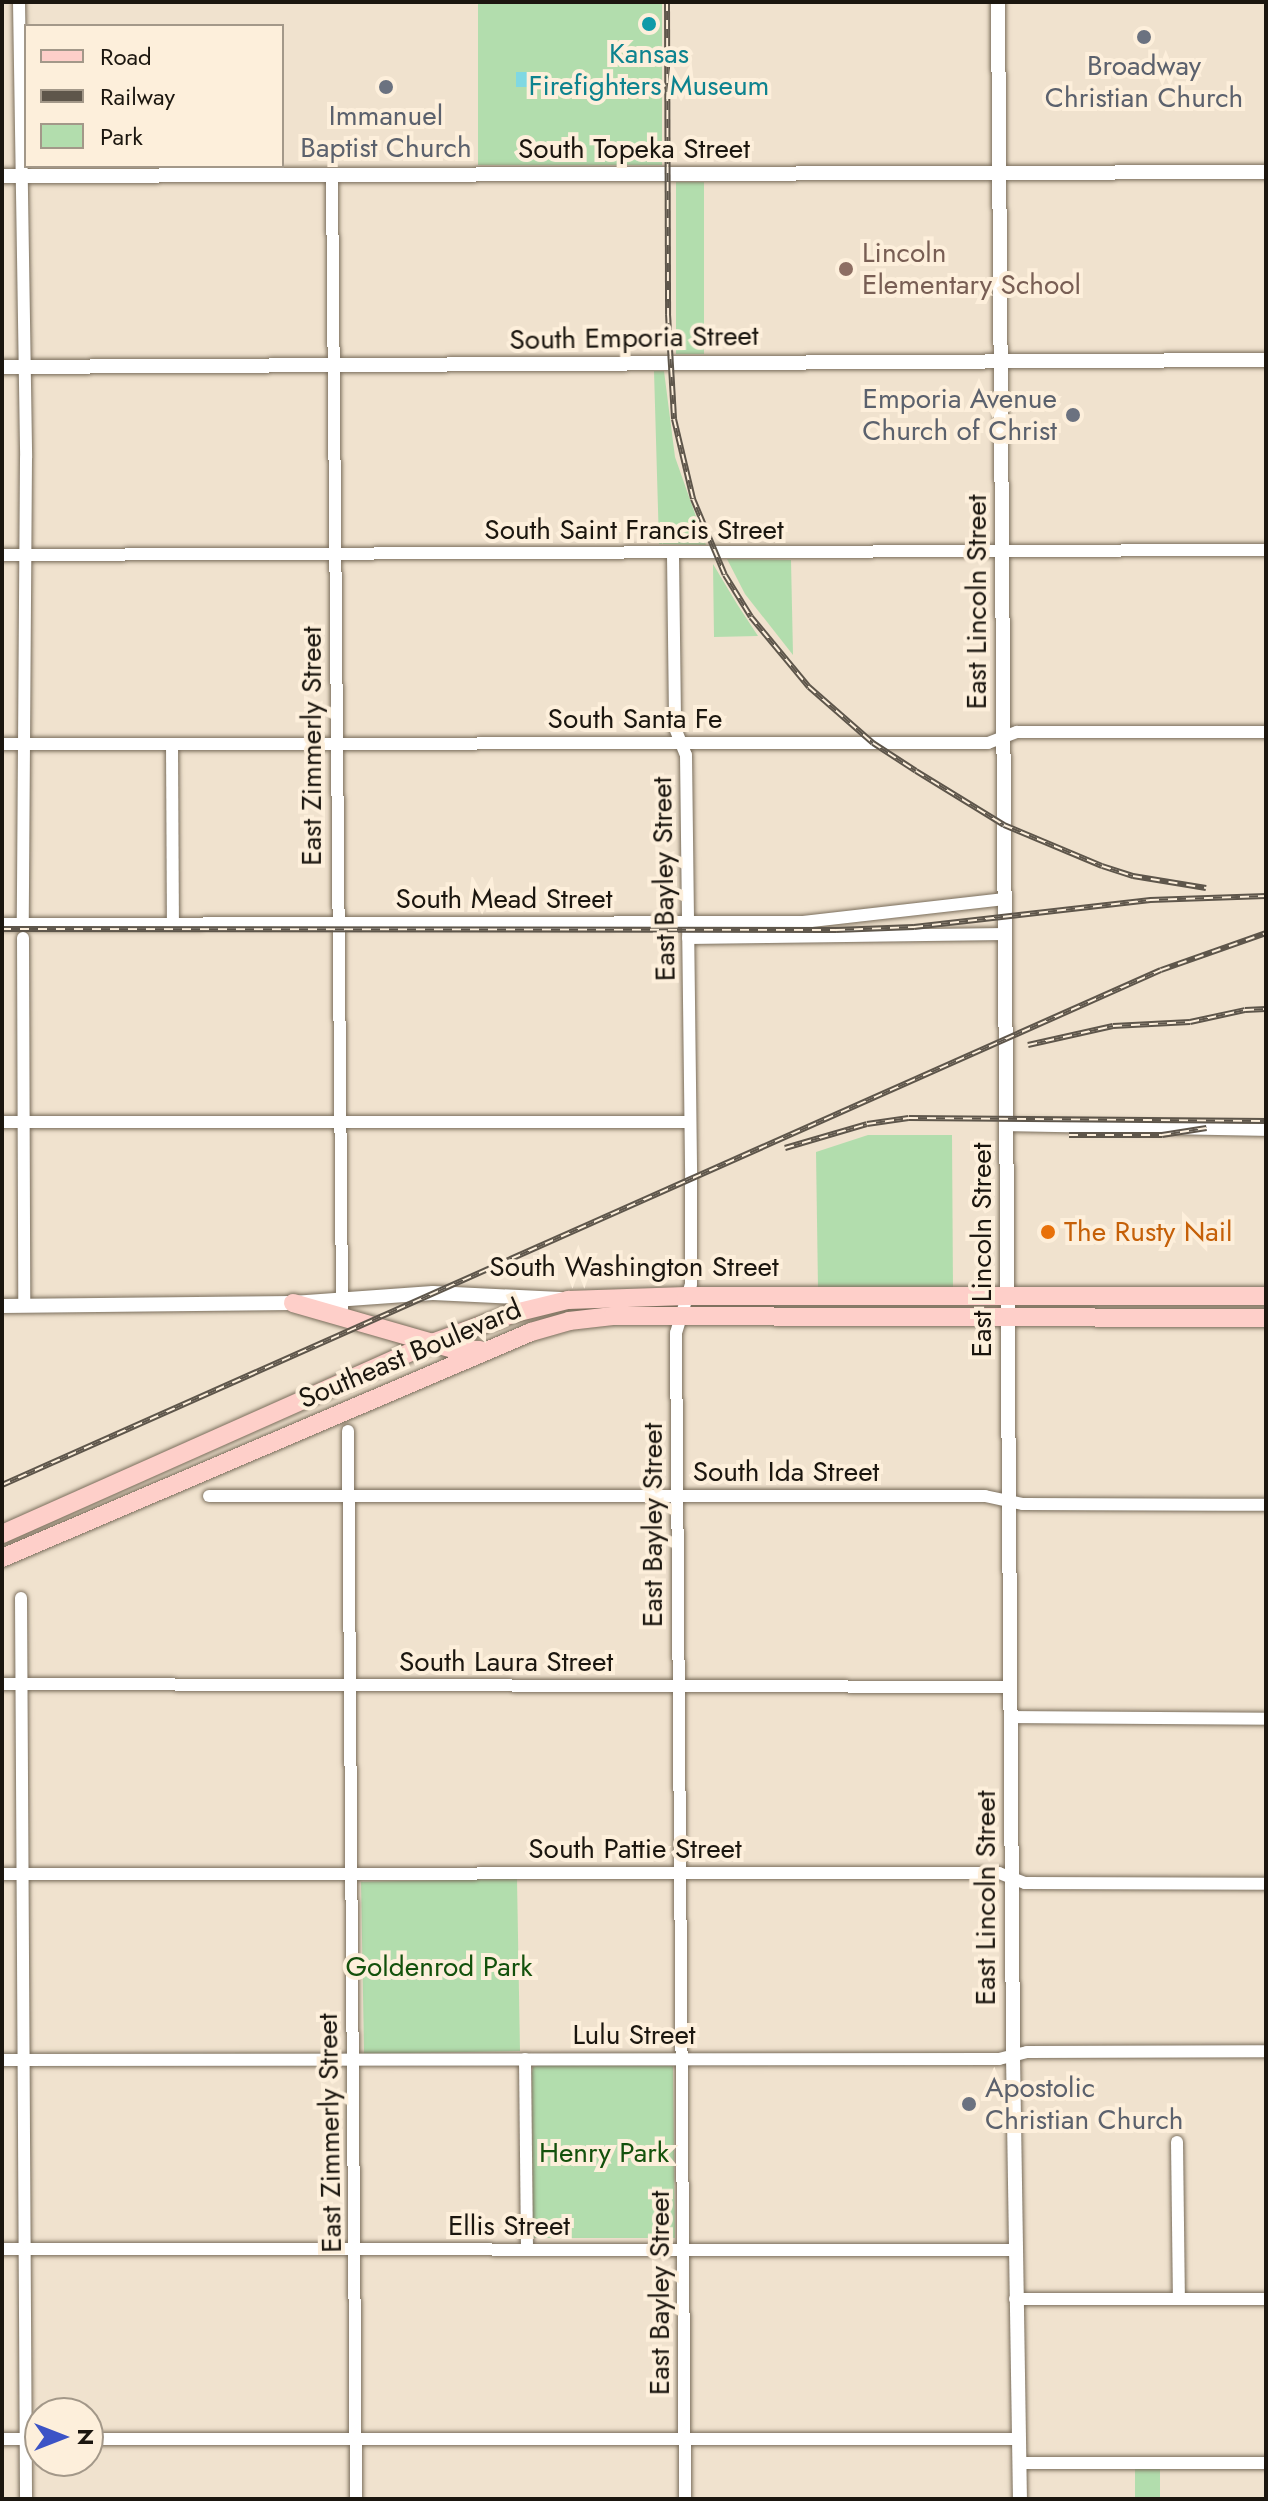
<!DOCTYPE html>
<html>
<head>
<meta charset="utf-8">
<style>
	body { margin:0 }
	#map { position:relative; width:1268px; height:2501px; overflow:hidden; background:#f0e2ce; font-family:Jost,sans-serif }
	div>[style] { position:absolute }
	.green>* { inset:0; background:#b2ddad; transform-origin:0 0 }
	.water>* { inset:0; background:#80d8e2; transform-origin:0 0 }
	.roads { filter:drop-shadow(0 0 2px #796d5b) drop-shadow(0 0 2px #796d5b) }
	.minor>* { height:12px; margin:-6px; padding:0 6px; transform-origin:6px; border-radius:6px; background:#fff }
	.tertiary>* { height:14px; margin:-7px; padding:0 7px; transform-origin:7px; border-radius:7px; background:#fff }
	.primary>* { height:18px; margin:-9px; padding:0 9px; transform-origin:9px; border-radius:9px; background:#fecfc9 }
	.rail>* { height:6px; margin-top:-3px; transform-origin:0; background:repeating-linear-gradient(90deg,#fdefdb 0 9px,#5e564b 0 18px); box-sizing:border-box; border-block:2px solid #5e564b }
	.dots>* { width:22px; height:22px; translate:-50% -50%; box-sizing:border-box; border:4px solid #fdefdb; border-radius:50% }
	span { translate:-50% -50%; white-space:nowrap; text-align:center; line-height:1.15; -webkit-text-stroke:8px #fdefdb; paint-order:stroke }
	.culture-label { font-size:28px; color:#0d838f }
	.worship-label { font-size:28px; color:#5b616d }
	.right { translate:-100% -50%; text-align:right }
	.left { translate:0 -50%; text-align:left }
	.street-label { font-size:28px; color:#1b160f }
	.education-label { font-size:28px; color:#785e54 }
	.food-label { font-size:28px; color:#c56008 }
	.park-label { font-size:28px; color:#13510c }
	.frame { position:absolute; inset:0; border:4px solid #1b160f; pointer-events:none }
	.legend { position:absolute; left:24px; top:24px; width:260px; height:144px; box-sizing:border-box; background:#fdefdb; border:2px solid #a39889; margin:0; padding:10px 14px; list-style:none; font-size:24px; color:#1b160f }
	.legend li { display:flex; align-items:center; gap:16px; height:40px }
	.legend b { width:40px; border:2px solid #a39889 }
	.north { position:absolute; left:24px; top:2397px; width:80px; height:80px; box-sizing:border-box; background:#fdefdb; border:2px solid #a39889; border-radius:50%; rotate:90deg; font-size:22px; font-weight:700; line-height:32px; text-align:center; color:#1b160f }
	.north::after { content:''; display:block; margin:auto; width:28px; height:36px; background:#3c53c6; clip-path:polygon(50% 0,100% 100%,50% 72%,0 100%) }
</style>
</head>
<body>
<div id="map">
	<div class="green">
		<i style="left:478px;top:2px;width:184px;height:163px"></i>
		<i style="left:704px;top:182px;width:172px;height:28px;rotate:90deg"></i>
		<i style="clip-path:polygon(654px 371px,664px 371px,675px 457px,706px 545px,659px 544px)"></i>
		<i style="clip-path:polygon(727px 559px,791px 560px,793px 655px,745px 594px)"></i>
		<i style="clip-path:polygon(713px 564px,737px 604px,758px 636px,714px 637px)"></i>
		<i style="clip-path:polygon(868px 1135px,952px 1135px,953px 1289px,818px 1289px,816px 1152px)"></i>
		<i style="left:517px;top:1879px;width:172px;height:156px;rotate:89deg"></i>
		<i style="clip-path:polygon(539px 2065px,673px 2066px,675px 2238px,533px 2238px,532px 2073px,533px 2067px)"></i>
		<i style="left:1135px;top:2469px;width:25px;height:30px"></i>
	</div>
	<div class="water">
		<i style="left:545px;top:72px;width:15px;height:29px;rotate:90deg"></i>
	</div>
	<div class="roads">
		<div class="minor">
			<i style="left:19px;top:2px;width:456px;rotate:89.1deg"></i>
			<i style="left:26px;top:458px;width:466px;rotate:90.4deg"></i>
			<i style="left:332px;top:177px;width:1132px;rotate:89.49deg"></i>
			<i style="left:2px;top:555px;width:1264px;rotate:-0.23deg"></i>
			<i style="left:673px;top:555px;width:173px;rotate:89.3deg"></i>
			<i style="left:675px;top:728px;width:29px;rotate:68deg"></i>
			<i style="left:686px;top:755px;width:424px;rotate:89.3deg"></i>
			<i style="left:691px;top:1179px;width:105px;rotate:90deg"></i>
			<i style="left:691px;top:1284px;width:51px;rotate:107deg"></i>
			<i style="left:676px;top:1333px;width:1166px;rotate:89.56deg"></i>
			<i style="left:2px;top:744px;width:986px;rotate:-0.06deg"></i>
			<i style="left:988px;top:743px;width:31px;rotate:-21deg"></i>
			<i style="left:1017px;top:732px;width:249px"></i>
			<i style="left:172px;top:744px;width:179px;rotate:89.7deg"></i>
			<i style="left:2px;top:924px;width:801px;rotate:-0.14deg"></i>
			<i style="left:803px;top:922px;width:203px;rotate:-6.5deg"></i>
			<i style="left:23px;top:938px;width:368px;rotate:89.8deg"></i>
			<i style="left:688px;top:938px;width:318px;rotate:-0.7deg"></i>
			<i style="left:2px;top:1122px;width:688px"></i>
			<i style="left:1007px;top:1125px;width:259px;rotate:1.1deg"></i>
			<i style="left:348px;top:1431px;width:1068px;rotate:89.57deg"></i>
			<i style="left:209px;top:1496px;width:776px"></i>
			<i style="left:985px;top:1496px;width:39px;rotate:12deg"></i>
			<i style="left:1023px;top:1504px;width:243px;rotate:0.2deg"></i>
			<i style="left:21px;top:1598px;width:901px;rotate:89.68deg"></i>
			<i style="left:2px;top:1684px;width:1008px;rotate:0.17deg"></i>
			<i style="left:1010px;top:1717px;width:256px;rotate:0.4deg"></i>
			<i style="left:2px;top:1874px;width:997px;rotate:-0.06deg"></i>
			<i style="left:999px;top:1873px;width:28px;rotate:21deg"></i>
			<i style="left:1025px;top:1883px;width:241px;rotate:0.2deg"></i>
			<i style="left:525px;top:2059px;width:191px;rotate:89.4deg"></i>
			<i style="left:2px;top:2060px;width:997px;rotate:-0.06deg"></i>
			<i style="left:999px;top:2059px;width:29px;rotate:-14deg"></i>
			<i style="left:1027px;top:2052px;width:239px;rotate:-0.2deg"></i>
			<i style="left:1177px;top:2142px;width:157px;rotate:89.3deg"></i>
			<i style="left:2px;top:2249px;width:1013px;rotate:0.06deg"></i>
			<i style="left:1015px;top:2299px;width:251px"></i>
			<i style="left:2px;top:2439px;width:38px"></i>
			<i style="left:88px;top:2439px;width:931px"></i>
			<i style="left:1019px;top:2463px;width:247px"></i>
		</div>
		<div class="tertiary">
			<i style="left:998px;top:2px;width:2054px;rotate:89.58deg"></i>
			<i style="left:1013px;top:2056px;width:443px;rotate:89.1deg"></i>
			<i style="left:2px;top:176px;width:1264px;rotate:-0.18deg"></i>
			<i style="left:2px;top:367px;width:1264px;rotate:-0.32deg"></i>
			<i style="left:2px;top:1306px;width:291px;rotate:-0.6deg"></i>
			<i style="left:293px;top:1303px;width:140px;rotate:-4.1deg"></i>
			<i style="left:433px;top:1293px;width:128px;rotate:2.7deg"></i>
		</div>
		<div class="primary">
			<i style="left:293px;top:1303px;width:166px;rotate:16deg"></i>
			<i style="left:453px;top:1349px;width:27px;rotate:2deg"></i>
			<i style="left:2px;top:1534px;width:471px;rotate:-24deg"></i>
			<i style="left:432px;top:1343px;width:88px;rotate:-19.9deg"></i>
			<i style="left:515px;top:1313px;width:55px;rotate:-13.8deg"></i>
			<i style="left:568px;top:1300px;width:118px;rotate:-1.9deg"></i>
			<i style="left:686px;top:1296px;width:580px"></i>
			<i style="left:2px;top:1558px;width:575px;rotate:-23.13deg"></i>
			<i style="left:531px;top:1332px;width:40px;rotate:-16deg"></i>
			<i style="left:569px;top:1321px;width:44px;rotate:-6.5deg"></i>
			<i style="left:613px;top:1316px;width:653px;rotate:0.18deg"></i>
		</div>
	</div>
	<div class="rail">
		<i style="left:667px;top:2px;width:312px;rotate:89.8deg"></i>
		<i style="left:668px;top:314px;width:105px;rotate:86.7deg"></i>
		<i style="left:674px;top:419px;width:82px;rotate:76.6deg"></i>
		<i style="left:693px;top:499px;width:82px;rotate:67.2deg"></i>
		<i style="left:725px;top:575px;width:49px;rotate:58.2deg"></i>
		<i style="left:751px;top:617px;width:91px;rotate:50.4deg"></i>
		<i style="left:809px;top:687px;width:85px;rotate:41.2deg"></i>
		<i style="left:873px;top:743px;width:51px;rotate:33.1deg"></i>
		<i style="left:916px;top:771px;width:103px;rotate:31.5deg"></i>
		<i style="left:1004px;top:825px;width:106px;rotate:22.7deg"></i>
		<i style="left:1102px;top:866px;width:33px;rotate:18deg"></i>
		<i style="left:1133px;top:876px;width:74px;rotate:9.3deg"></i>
		<i style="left:2px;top:929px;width:834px;rotate:0.07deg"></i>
		<i style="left:836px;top:930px;width:78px;rotate:-2.2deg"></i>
		<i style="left:914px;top:927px;width:238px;rotate:-6.5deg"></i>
		<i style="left:1150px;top:900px;width:116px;rotate:-2deg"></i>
		<i style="left:1028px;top:1045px;width:87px;rotate:-12.6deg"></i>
		<i style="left:1113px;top:1026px;width:77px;rotate:-3deg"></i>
		<i style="left:1190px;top:1022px;width:56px;rotate:-12.3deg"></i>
		<i style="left:1245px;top:1010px;width:21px;rotate:-3deg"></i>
		<i style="left:1069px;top:1135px;width:93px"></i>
		<i style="left:1162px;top:1135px;width:45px;rotate:-9deg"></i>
		<i style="left:785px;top:1148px;width:85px;rotate:-16.3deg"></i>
		<i style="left:867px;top:1124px;width:42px;rotate:-8.1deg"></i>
		<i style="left:909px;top:1118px;width:357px;rotate:0.5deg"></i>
		<i style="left:2px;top:1485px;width:1268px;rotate:-23.96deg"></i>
		<i style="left:1161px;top:970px;width:111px;rotate:-19.4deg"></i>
	</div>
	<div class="dots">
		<i style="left:649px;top:24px;background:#0f9aa8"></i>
		<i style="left:1144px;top:37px;background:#6b7280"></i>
		<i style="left:386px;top:87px;background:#6b7280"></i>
		<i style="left:846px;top:269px;background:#8d6e63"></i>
		<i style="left:1073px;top:415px;background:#6b7280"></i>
		<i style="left:1048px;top:1232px;background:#e8710a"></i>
		<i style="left:969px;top:2104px;background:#6b7280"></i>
	</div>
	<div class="culture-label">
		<span style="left:649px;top:70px">Kansas<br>Firefighters Museum</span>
	</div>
	<div class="worship-label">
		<span style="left:1144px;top:82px">Broadway<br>Christian Church</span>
		<span style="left:386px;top:132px">Immanuel<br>Baptist Church</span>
		<span class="right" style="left:1057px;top:415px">Emporia Avenue<br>Church of Christ</span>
		<span class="left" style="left:985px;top:2104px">Apostolic<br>Christian Church</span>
	</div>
	<div class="street-label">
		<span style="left:634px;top:149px">South Topeka Street</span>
		<span style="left:634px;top:338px;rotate:-1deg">South Emporia Street</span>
		<span style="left:634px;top:530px">South Saint Francis Street</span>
		<span style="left:977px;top:602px;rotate:-90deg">East Lincoln Street</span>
		<span style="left:635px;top:719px">South Santa Fe</span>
		<span style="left:312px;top:746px;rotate:-90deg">East Zimmerly Street</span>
		<span style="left:664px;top:879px;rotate:-91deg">East Bayley Street</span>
		<span style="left:504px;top:899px">South Mead Street</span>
		<span style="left:982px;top:1250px;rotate:-90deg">East Lincoln Street</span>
		<span style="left:634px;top:1267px">South Washington Street</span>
		<span style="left:410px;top:1354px;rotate:-23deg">Southeast Boulevard</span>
		<span style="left:786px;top:1472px">South Ida Street</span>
		<span style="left:653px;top:1525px;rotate:-90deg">East Bayley Street</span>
		<span style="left:506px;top:1662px">South Laura Street</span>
		<span style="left:635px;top:1849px">South Pattie Street</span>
		<span style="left:986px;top:1898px;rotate:-90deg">East Lincoln Street</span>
		<span style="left:634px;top:2035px">Lulu Street</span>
		<span style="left:330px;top:2133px;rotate:-91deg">East Zimmerly Street</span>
		<span style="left:509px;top:2226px">Ellis Street</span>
		<span style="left:660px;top:2293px;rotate:-90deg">East Bayley Street</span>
	</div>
	<div class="education-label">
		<span class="left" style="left:862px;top:269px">Lincoln<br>Elementary School</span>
	</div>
	<div class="food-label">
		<span class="left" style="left:1064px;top:1232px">The Rusty Nail</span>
	</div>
	<div class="park-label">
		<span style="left:439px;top:1967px">Goldenrod Park</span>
		<span style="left:604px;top:2153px">Henry Park</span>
	</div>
	<div class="frame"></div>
	<ul class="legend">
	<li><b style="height:10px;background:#fecfc9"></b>Road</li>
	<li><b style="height:10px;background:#5e564b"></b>Railway</li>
	<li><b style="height:22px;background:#b2ddad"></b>Park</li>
	</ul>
	<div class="north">N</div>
</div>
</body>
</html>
